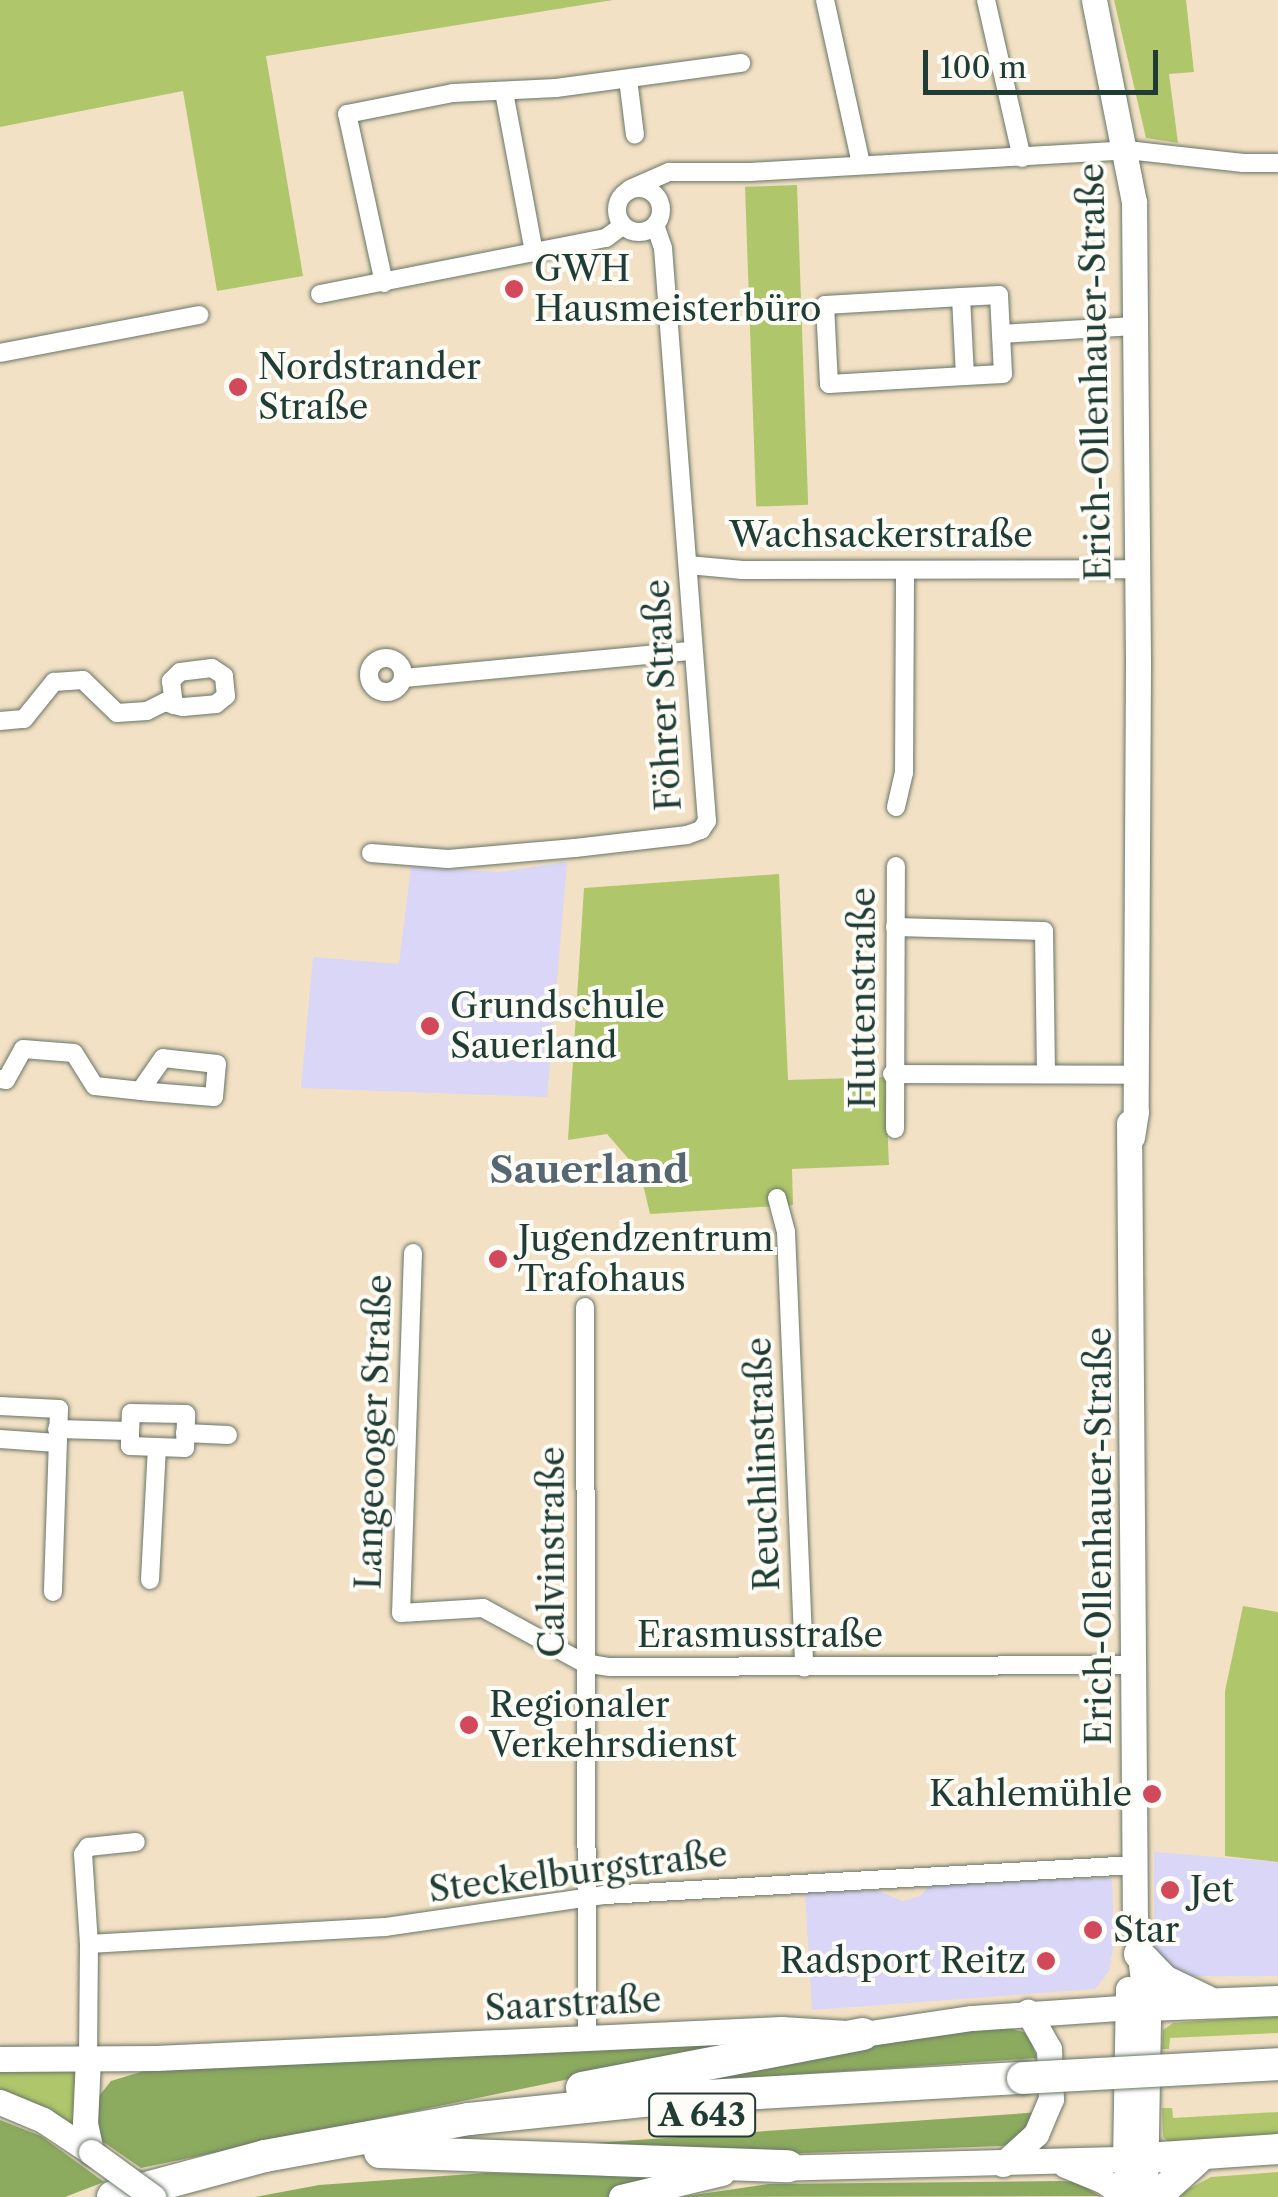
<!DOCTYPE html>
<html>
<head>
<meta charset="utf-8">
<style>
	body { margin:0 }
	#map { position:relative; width:1278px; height:2197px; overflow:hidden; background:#f3e1c5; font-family:"Libre Caslon Text",serif }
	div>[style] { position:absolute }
	.built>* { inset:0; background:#dad6f7 }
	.green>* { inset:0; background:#b0c66b; transform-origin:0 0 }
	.forest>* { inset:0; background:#8cab5f }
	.roads { filter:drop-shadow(0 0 2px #697667) drop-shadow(0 0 2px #697667) }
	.street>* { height:18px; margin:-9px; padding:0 9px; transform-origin:9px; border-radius:9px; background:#fff }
	.street>.ring { margin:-9px; padding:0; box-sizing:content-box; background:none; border:18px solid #fff; border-radius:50% }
	.secondary>* { height:25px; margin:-12.5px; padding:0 12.5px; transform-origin:12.5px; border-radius:12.5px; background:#fff }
	.primary>* { height:30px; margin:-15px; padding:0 15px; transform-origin:15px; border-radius:15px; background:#fff }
	.highway>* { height:32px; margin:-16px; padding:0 16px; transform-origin:16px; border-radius:16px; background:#fff }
	.bridges { filter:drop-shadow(0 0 2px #697667) drop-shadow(0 0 2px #697667) }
	.secondary-bridge>* { height:25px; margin:-12.5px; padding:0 12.5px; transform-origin:12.5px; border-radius:12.5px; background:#fff }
	.highway-bridge>* { height:32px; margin:-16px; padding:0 16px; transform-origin:16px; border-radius:16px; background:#fff }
	.dots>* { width:28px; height:28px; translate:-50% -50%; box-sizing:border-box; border:5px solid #fdfcf7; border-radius:50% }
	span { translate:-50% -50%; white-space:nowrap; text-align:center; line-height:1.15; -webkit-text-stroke:8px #fdfcf7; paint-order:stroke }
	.shield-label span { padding:2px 8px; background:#fdfcf7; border:2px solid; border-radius:8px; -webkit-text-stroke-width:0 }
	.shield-label { font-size:32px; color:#1f3d34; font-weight:700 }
	.poi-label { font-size:35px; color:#1f3d34 }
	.left { translate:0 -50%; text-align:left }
	.right { translate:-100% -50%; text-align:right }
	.street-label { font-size:35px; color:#1f3d34 }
	.neighbourhood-label { font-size:38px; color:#576771; font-weight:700 }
	.scale { position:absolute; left:923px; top:50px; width:235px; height:45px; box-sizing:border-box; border:5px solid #1f3d34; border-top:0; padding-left:12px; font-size:30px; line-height:35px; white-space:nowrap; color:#1f3d34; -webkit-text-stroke:8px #fdfcf7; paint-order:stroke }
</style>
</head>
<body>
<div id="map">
	<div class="built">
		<i style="clip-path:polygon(567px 862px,547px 1097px,301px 1088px,313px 957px,399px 964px,411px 867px,500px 872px)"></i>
		<i style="clip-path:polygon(1154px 1852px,1278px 1862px,1278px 1976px,1176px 1976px,1157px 1953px,1154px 1939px)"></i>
		<i style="clip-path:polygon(1112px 1878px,1114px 1943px,1109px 1971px,1095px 1989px,812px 2010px,805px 1891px,878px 1891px,903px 1901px,920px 1896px,933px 1882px)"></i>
	</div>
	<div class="green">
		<i style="clip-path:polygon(0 0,613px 0,266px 56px,303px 276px,217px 291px,183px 91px,0 127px)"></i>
		<i style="clip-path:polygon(1114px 0,1186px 0,1194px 72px,1169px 74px,1178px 143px,1146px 138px)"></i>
		<i style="left:797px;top:185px;width:320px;height:52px;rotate:88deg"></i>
		<i style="clip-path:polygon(779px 874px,788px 1080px,885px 1077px,889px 1165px,792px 1169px,793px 1205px,650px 1214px,640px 1172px,607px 1134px,568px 1140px,584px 888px)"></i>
		<i style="clip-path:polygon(1243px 1606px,1278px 1612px,1278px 1862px,1225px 1856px,1225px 1691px)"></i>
		<i style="clip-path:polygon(1278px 2015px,1278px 2033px,1170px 2038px,1169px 2049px,1162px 2049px,1163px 2030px,1173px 2023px)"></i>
		<i style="clip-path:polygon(77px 2067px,75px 2130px,0 2092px,0 2071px)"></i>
		<i style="clip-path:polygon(1162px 2108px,1172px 2108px,1173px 2118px,1278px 2112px,1278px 2141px,1170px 2143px,1163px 2137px)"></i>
		<i style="clip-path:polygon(1278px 2172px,1278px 2197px,1174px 2197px,1211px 2177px)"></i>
	</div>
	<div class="forest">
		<i style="clip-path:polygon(1004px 2027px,1028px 2033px,1037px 2058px,660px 2084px,864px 2044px)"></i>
		<i style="clip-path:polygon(752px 2041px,141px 2168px,102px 2141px,93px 2119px,99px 2096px,111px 2081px,144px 2071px)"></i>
		<i style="clip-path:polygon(1042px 2112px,1016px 2141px,1003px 2146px,748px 2155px,563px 2145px)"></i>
		<i style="clip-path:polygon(0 2120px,41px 2136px,104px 2182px,65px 2197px,0 2197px)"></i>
		<i style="clip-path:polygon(485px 2173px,665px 2175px,610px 2197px,255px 2197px,319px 2185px)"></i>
		<i style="clip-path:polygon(1061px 2181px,1077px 2182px,1100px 2196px,680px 2197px,769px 2184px)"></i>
	</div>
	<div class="roads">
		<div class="street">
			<i style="left:825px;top:0;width:168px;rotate:77.6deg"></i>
			<i style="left:986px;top:0;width:162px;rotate:77.2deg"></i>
			<i style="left:628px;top:79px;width:56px;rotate:82.9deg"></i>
			<i style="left:504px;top:92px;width:163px;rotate:79.4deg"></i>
			<i class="ring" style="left:617px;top:188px;width:26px;height:26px"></i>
			<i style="left:630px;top:189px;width:43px;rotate:-23.6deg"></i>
			<i style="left:669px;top:172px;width:81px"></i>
			<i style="left:750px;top:172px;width:378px;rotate:-3.3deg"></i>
			<i style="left:1127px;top:150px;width:117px;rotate:6.4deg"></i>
			<i style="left:1243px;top:163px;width:35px"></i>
			<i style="left:384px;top:283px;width:173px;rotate:-102.3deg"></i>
			<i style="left:347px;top:114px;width:108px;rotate:-11.2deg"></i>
			<i style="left:453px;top:93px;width:103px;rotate:-2.8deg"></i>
			<i style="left:556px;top:88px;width:187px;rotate:-7.7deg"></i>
			<i style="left:320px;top:294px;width:291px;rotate:-11.1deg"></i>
			<i style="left:606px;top:238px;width:21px;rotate:-37deg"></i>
			<i style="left:961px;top:297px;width:136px;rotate:176.6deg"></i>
			<i style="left:825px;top:305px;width:79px;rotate:87.1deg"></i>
			<i style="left:829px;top:384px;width:136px;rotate:-3.4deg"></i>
			<i style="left:1001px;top:334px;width:39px;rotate:-93deg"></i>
			<i style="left:999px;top:295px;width:38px;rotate:177deg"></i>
			<i style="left:961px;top:297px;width:79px;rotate:87.1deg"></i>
			<i style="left:965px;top:376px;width:38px;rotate:-3deg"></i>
			<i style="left:1003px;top:374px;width:40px;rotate:-92.9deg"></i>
			<i style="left:1001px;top:334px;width:133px;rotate:-3.4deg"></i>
			<i style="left:0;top:353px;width:203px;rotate:-10.8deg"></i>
			<i style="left:688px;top:565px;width:55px;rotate:5.2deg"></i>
			<i style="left:743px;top:570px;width:391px;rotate:-0.1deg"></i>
			<i class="ring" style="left:369px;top:658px;width:16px;height:16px"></i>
			<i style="left:404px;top:678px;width:289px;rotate:-5.4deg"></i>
			<i style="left:0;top:721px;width:24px;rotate:-5deg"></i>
			<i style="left:24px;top:719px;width:48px;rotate:-51deg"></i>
			<i style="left:54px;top:682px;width:29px;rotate:-4deg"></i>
			<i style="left:83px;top:680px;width:47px;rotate:44.1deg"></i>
			<i style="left:117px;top:713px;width:30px;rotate:-4deg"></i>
			<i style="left:147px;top:711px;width:20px;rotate:-27deg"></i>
			<i style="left:165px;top:702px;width:9px;rotate:18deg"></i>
			<i style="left:174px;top:705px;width:9px;rotate:13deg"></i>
			<i style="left:183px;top:707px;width:33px;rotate:-5deg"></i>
			<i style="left:216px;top:704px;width:13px;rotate:-39deg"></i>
			<i style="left:226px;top:696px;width:20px;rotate:-96deg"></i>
			<i style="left:224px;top:676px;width:14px;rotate:-146deg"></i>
			<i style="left:212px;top:668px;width:32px;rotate:173deg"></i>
			<i style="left:180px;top:672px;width:13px;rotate:135deg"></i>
			<i style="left:171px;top:681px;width:24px;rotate:83deg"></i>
			<i style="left:896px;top:807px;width:35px;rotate:-77deg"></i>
			<i style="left:904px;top:773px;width:203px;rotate:-89.7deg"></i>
			<i style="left:371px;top:853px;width:77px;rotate:4.5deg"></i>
			<i style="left:448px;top:859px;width:127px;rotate:-5deg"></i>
			<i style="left:575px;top:848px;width:113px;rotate:-6.6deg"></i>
			<i style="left:687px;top:835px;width:15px;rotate:-20deg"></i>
			<i style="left:701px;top:830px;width:11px;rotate:-56deg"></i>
			<i style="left:707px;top:821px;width:575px;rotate:-94.39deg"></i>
			<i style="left:663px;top:248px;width:24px;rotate:-109deg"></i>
			<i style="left:895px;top:927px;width:149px;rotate:1.5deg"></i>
			<i style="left:1044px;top:931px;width:142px;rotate:89.2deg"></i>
			<i style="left:892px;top:1074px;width:241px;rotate:0.2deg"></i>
			<i style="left:0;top:1079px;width:6px;rotate:9deg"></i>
			<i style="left:6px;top:1080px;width:35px;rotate:-61deg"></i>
			<i style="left:23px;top:1049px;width:51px;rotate:4.5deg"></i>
			<i style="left:74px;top:1053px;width:39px;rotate:58deg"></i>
			<i style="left:95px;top:1086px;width:56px;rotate:6.1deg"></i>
			<i style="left:151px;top:1092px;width:63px;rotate:4.5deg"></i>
			<i style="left:214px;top:1097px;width:33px;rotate:-85deg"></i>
			<i style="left:217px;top:1064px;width:54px;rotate:-173.7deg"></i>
			<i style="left:163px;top:1058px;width:40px;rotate:124.9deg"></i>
			<i style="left:895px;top:1129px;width:263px;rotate:-89.8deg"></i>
			<i style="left:777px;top:1198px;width:35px;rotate:75deg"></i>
			<i style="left:786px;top:1232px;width:436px;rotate:87.6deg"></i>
			<i style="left:413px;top:1253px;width:360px;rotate:91.9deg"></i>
			<i style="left:401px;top:1613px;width:82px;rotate:-3.5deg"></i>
			<i style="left:483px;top:1608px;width:115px;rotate:28.6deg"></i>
			<i style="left:584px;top:1663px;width:26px;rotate:9deg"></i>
			<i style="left:610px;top:1667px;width:524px;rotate:-0.22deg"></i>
			<i style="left:585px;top:1307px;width:731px;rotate:89.84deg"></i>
			<i style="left:0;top:1406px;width:59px;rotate:2.9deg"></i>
			<i style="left:59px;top:1409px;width:183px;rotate:91.9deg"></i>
			<i style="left:57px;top:1429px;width:73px;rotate:1.6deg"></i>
			<i style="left:130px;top:1431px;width:15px;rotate:90deg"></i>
			<i style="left:130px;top:1446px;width:55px;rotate:2.1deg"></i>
			<i style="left:185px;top:1448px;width:34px;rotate:-88deg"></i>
			<i style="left:186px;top:1414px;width:55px;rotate:-179deg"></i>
			<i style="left:131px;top:1413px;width:18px;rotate:93deg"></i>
			<i style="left:185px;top:1433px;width:43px;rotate:2.7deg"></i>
			<i style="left:0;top:1439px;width:57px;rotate:4deg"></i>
			<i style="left:150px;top:1580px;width:133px;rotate:-87deg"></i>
			<i style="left:89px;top:1944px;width:296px;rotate:-3.3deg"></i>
			<i style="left:385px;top:1927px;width:222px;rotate:-8.3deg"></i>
			<i style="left:605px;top:1895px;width:531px;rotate:-3.24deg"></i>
			<i style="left:88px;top:2058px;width:114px;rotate:-89.5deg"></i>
			<i style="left:89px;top:1944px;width:90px;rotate:-93.8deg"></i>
			<i style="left:83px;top:1854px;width:9px;rotate:-54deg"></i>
			<i style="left:88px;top:1847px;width:48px;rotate:-5.9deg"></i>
		</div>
		<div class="secondary">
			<i style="left:1094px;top:0;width:206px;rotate:78.8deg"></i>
			<i style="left:1134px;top:202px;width:462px;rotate:89.5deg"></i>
			<i style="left:1138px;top:664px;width:448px;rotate:90.3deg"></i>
			<i style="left:1136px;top:1112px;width:25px;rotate:99deg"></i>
			<i style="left:1129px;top:1123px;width:793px;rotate:89.57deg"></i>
			<i style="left:1135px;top:1916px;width:106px;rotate:82.9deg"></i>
			<i style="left:1148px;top:2021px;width:176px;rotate:91deg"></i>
			<i style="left:1128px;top:1989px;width:170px;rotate:91deg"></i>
			<i style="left:1125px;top:2159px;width:38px;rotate:83deg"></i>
			<i style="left:88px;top:2058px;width:65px;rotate:92.6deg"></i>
			<i style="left:85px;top:2123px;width:30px;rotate:78deg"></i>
			<i style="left:0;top:2059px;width:156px;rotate:-0.4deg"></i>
			<i style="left:156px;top:2058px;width:626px;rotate:-2.66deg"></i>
			<i style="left:781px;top:2029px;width:82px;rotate:3.5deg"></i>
			<i style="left:863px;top:2034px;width:110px;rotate:-8.4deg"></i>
			<i style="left:972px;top:2018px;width:175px;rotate:-3.9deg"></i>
			<i style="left:0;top:2102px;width:47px;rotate:22.7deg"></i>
			<i style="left:43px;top:2120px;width:58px;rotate:33.7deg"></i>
			<i style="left:1003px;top:2164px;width:45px;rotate:-42.3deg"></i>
			<i style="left:1036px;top:2134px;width:38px;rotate:-67deg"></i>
			<i style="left:1051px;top:2099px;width:50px;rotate:-92.3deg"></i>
			<i style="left:1049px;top:2049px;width:43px;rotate:-119.6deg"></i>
			<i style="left:1065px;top:2165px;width:42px;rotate:22.3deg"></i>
			<i style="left:1104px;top:2181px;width:26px;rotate:37deg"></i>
			<i style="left:772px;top:2168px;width:375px;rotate:-1.5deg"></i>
			<i style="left:621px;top:2197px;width:104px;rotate:-13.4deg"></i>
		</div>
		<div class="primary">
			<i style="left:1139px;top:1954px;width:36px;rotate:46deg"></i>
			<i style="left:1164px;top:1980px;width:47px;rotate:25.5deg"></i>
			<i style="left:1147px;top:2006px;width:131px;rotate:-2.2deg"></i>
			<i style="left:1147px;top:2158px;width:131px;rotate:-3.9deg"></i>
			<i style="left:1156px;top:2197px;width:62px;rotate:-42.4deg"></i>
		</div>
		<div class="highway">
			<i style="left:582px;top:2088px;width:286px;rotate:-10.9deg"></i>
			<i style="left:380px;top:2152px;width:408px;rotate:2deg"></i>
			<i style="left:113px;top:2197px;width:157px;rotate:-15.1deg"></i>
			<i style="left:265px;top:2156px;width:207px;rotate:-10.3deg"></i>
			<i style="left:469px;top:2119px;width:204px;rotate:-5.9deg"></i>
			<i style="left:672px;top:2098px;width:352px;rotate:-3.3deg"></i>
		</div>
	</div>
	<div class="bridges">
		<div class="secondary-bridge">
			<i style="left:91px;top:2152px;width:77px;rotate:36deg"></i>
		</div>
		<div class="highway-bridge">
			<i style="left:1023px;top:2078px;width:255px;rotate:-3.1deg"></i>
		</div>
	</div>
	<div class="dots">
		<i style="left:514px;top:289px;background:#d1495b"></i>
		<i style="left:238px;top:387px;background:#d1495b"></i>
		<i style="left:430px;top:1026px;background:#d1495b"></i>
		<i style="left:498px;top:1259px;background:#d1495b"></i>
		<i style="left:469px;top:1725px;background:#d1495b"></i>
		<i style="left:1152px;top:1794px;background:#d1495b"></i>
		<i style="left:1170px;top:1890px;background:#d1495b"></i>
		<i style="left:1093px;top:1930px;background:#d1495b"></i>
		<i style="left:1046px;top:1961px;background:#d1495b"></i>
	</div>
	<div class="shield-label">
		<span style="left:702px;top:2115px">A 643</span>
	</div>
	<div class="poi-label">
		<span class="left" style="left:534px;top:289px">GWH<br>Hausmeisterbüro</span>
		<span class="left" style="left:258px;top:387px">Nordstrander<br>Straße</span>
		<span class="left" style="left:450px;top:1026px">Grundschule<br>Sauerland</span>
		<span class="left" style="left:518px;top:1259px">Jugendzentrum<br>Trafohaus</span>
		<span class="left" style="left:489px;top:1725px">Regionaler<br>Verkehrsdienst</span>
		<span class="right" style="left:1132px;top:1794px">Kahlemühle</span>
		<span class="left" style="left:1190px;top:1890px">Jet</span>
		<span class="left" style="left:1113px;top:1930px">Star</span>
		<span class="right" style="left:1026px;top:1961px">Radsport Reitz</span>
	</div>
	<div class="street-label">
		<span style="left:1095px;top:372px;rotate:-91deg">Erich-Ollenhauer-Straße</span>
		<span style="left:881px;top:535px">Wachsackerstraße</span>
		<span style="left:663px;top:695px;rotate:-93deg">Föhrer Straße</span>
		<span style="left:863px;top:998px;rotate:-90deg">Huttenstraße</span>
		<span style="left:374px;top:1432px;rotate:-88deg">Langeooger Straße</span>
		<span style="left:763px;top:1464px;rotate:-92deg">Reuchlinstraße</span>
		<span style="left:1099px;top:1536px;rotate:-90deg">Erich-Ollenhauer-Straße</span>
		<span style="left:552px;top:1552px;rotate:-90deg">Calvinstraße</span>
		<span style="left:760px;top:1635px">Erasmusstraße</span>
		<span style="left:578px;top:1872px;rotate:-7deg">Steckelburgstraße</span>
		<span style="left:573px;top:2004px;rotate:-3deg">Saarstraße</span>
	</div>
	<div class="neighbourhood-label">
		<span style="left:589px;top:1170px">Sauerland</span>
	</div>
	<div class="scale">100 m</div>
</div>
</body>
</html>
